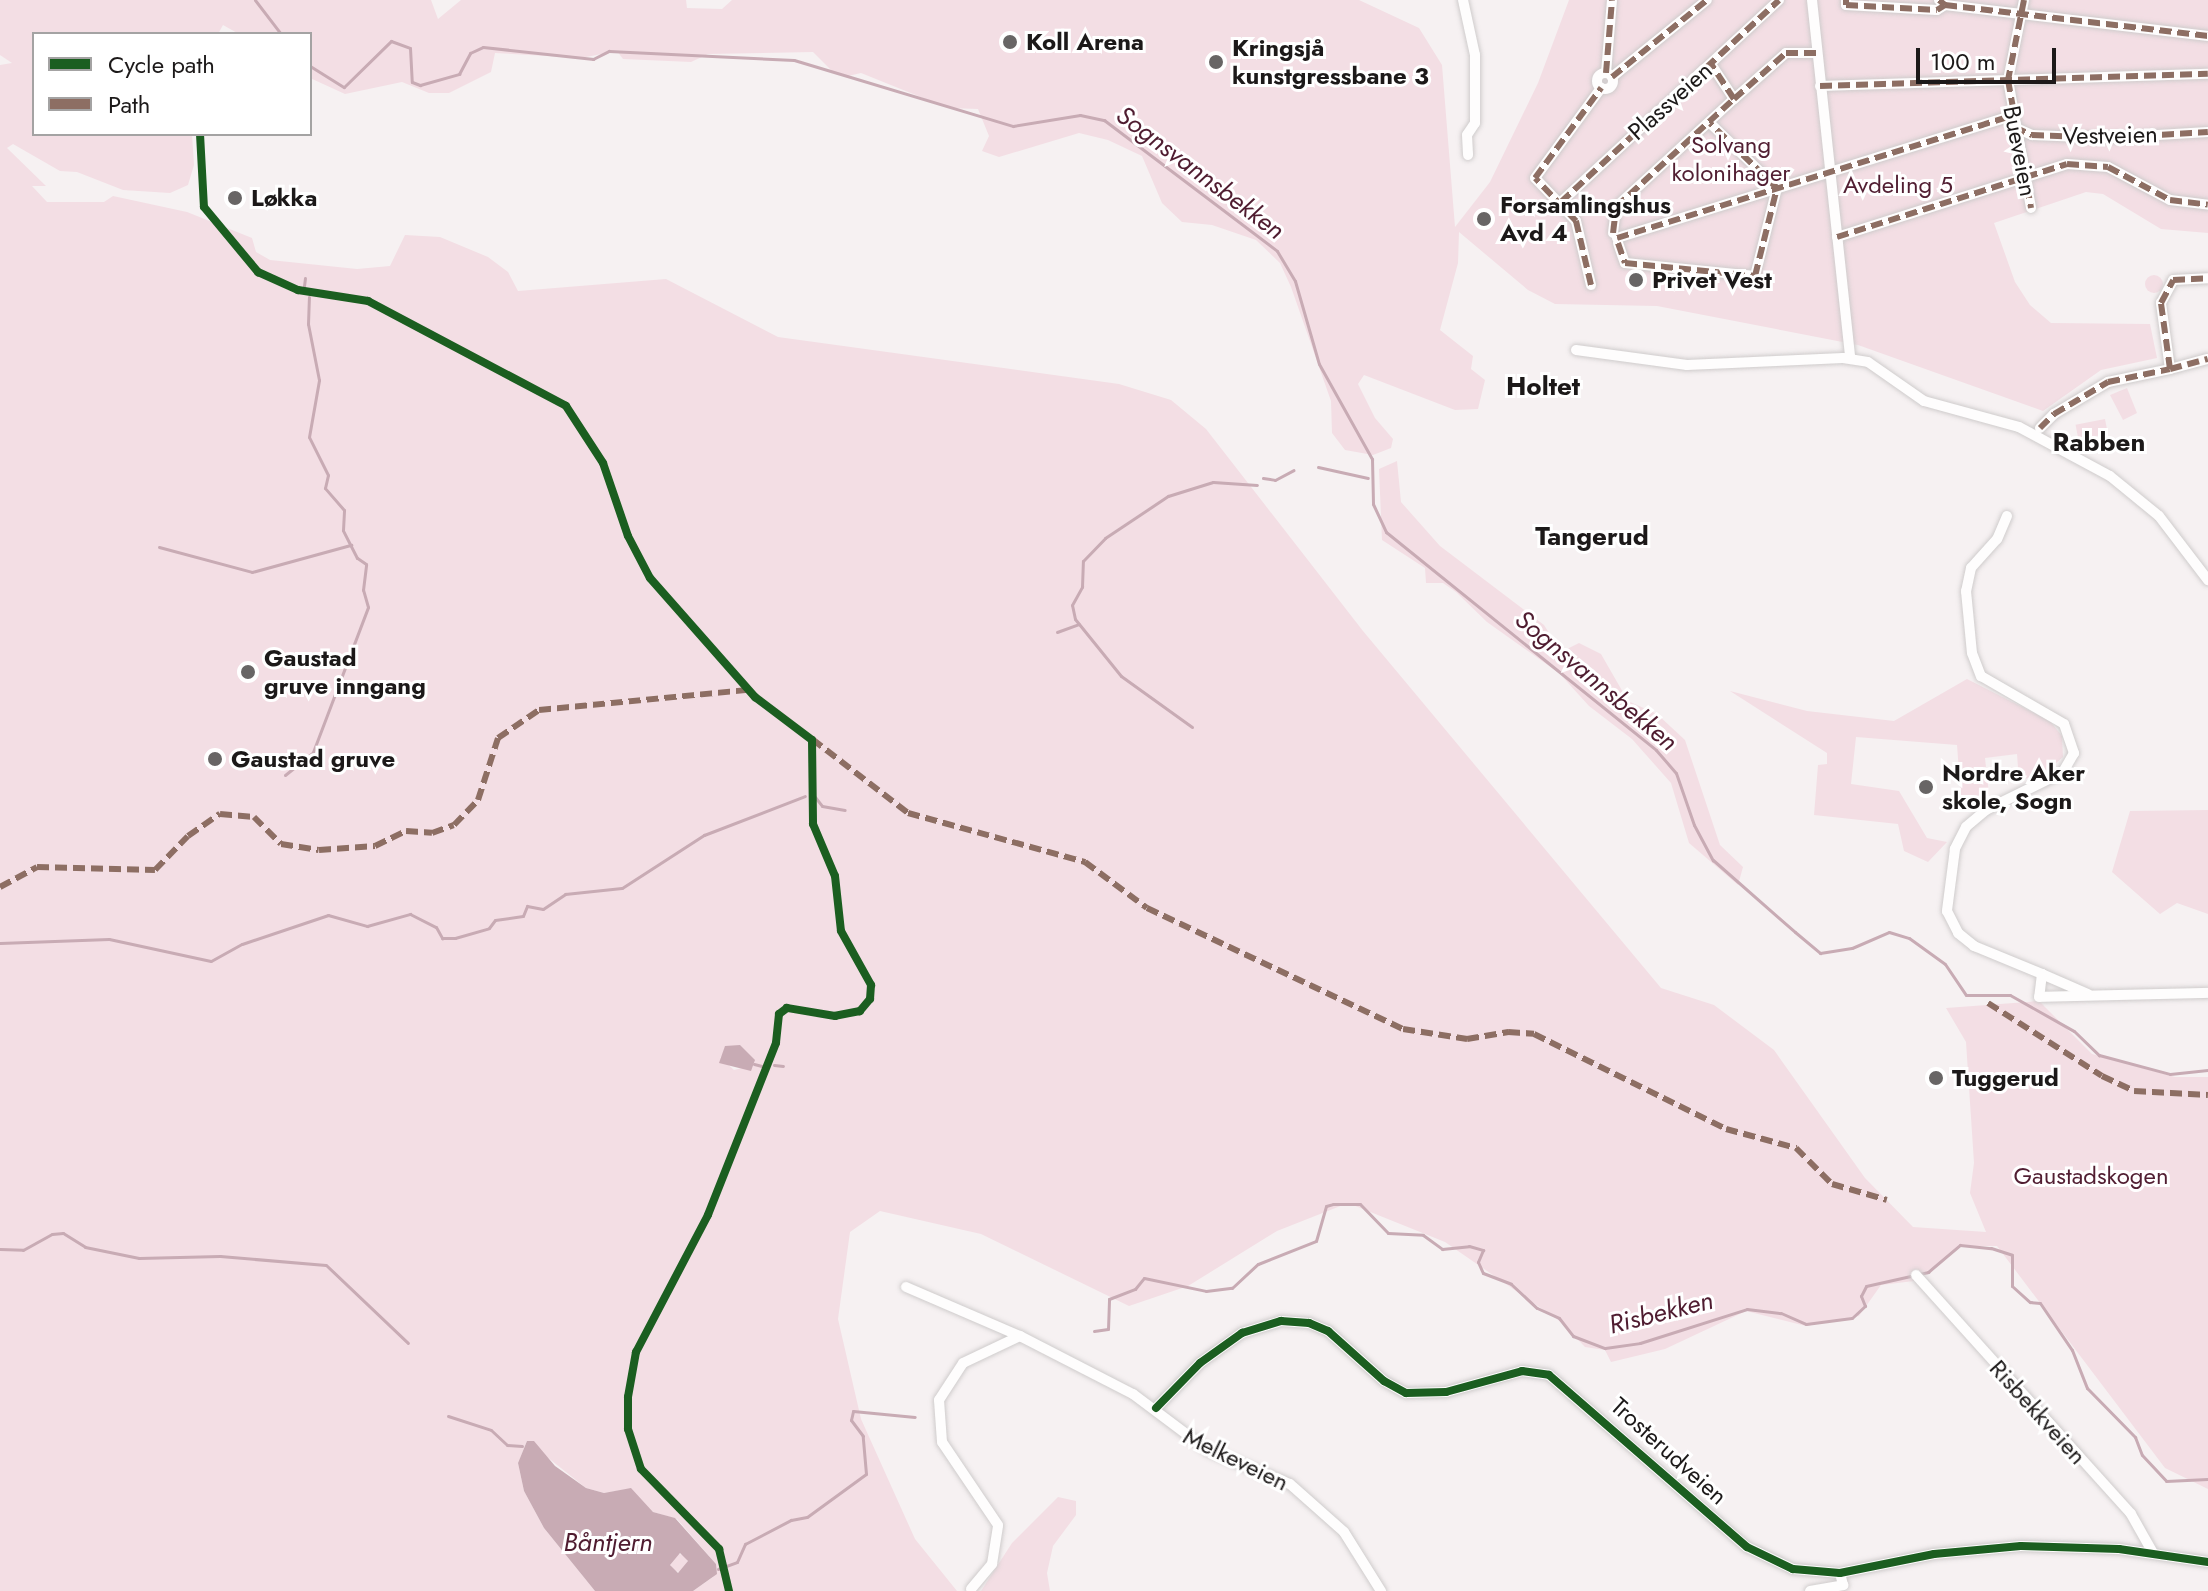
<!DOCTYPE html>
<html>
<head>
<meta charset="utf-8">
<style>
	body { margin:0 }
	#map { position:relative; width:2208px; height:1591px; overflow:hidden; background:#f6f1f2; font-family:Jost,sans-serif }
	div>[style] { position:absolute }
	.green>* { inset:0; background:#f3dee4; transform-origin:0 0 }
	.round { border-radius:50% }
	.water>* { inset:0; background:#c8abb4 }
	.stream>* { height:3px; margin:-1.5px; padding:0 1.5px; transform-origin:1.5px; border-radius:1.5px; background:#c8abb4 }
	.roads { filter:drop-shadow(0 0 2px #cfcccc) drop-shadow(0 0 2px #cfcccc) }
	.minor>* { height:10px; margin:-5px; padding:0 5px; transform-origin:5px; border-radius:5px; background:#fefdfd }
	.minor>.ring { margin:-5px; padding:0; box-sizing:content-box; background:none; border:10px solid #fefdfd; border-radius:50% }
	.quiet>* { height:6px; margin-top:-3px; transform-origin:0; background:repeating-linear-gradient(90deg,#8d6e63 0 12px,transparent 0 18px) }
	.cycleway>* { height:8px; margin:-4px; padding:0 4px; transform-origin:4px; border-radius:4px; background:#1b5e20 }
	.dots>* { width:22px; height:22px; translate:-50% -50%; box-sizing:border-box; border:4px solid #fff; border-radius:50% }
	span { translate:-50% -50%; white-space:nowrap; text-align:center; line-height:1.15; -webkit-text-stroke:6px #fff; paint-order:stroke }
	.poi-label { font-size:24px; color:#1c1919; font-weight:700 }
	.left { translate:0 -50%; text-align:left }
	.street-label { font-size:24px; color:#1c1919 }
	.park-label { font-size:24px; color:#511e32 }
	.water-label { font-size:26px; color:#4f1c30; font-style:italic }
	.neighbourhood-label { font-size:26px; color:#1c1919; font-weight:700 }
	.legend { position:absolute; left:32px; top:32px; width:280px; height:104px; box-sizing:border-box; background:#fff; border:2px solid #a4a3a3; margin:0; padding:10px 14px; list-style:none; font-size:24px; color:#1c1919 }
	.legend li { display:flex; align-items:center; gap:16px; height:40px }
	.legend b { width:40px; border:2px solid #a4a3a3 }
	.scale { position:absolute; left:1916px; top:48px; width:140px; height:36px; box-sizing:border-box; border:4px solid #1c1919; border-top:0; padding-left:10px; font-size:24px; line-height:28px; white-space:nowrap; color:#1c1919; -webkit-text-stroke:6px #fff; paint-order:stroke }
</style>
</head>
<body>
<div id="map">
	<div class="green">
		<i style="clip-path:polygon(evenodd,0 0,431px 0,438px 19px,461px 0,686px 0,687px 8px,722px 9px,732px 0,1359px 0,1419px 28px,1442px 65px,1455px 227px,1490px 182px,1538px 83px,1569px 0,2208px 0,2208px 233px,2161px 229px,2103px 194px,2086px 192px,1994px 223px,2015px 282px,2030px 305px,2051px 323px,2150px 324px,2157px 358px,2101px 370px,2043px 411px,1858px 345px,1657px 306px,1555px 304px,1528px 290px,1459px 232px,1458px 263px,1440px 330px,1473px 356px,1471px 369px,1485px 380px,1478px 409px,1455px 410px,1364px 375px,1358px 384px,1375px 418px,1393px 439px,1391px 448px,1373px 455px,1345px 450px,1332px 433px,1331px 401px,1291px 287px,1280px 263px,1256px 240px,1212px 225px,1182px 222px,1162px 203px,1142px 156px,1108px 140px,1079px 133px,999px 157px,982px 151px,989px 136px,978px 109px,948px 108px,861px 73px,848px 76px,832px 71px,813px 52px,708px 54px,691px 62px,623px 59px,617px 51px,581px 58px,495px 53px,491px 72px,449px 93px,429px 93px,402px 82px,345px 94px,310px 78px,310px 34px,239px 34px,223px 25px,218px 34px,34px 34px,34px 134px,192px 134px,194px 165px,188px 185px,170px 193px,123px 190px,77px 172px,60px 171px,13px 144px,7px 148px,46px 186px,32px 186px,47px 202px,104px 202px,113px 196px,187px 212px,252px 238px,256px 252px,270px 260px,357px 269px,390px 266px,405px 235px,440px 237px,488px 257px,508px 272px,518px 291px,666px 279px,778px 337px,1119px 384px,1171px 400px,1206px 429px,1363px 631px,1661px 988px,1714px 1005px,1774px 1050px,1865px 1178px,1913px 1227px,1986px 1232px,1970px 1193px,1974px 1163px,1966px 1042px,1946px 1008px,2039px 1001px,2092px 1054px,2175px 1077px,2208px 1077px,2208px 1489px,2165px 1468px,1997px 1246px,1961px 1246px,1914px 1281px,1881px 1285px,1859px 1316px,1806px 1326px,1746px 1311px,1665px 1349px,1611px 1362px,1605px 1350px,1585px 1347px,1561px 1322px,1445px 1242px,1348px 1203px,1277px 1231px,1188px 1286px,1129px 1306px,981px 1234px,880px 1211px,850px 1232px,838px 1319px,861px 1419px,915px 1539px,957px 1591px,693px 1591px,713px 1577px,716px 1564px,677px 1519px,653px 1512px,628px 1489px,604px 1493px,586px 1488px,527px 1441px,518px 1463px,524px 1491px,544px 1528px,595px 1591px,0 1591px,0 65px,12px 63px,0 55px,0 0,720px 1057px,751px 1058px,752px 1060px,750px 1066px,734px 1070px,720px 1057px)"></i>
		<i class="round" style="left:2145px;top:275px;width:18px;height:18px"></i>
		<i style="clip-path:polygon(2127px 388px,2137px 413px,2123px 420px,2110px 395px)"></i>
		<i style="left:2105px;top:419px;width:15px;height:30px;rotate:79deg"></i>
		<i style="clip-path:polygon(1397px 461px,1401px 502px,1440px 546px,1544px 625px,1561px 652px,1579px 643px,1601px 654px,1628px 701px,1657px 714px,1685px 740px,1720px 845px,1743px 867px,1738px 885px,1689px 843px,1671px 783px,1632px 739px,1589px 706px,1559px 673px,1487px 622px,1456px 592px,1443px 583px,1426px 583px,1425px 568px,1382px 540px,1379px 469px)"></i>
		<i style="clip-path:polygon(1967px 679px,2050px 721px,2062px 736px,2063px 757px,2046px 772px,2019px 781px,2017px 754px,1985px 758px,1989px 794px,1961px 798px,1957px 745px,1856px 737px,1851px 784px,1899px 791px,1927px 838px,1947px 842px,1928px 862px,1904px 851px,1898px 824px,1814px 815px,1818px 765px,1827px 764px,1827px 753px,1730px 691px,1807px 711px,1894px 721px)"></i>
		<i style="clip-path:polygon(2208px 810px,2208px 914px,2177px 903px,2160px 914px,2112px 872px,2130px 811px)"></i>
		<i style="clip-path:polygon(1058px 1497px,1076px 1501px,1076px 1515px,1053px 1546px,1047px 1573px,1050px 1591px,981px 1591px,1012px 1543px)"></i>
		<i class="round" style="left:670px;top:1554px;width:18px;height:18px"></i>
	</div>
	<div class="water">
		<i style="clip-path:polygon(740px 1045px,755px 1060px,751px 1071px,719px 1063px,725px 1046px)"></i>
		<i style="clip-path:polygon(evenodd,527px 1441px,534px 1441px,555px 1466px,586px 1488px,604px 1493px,631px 1488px,653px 1512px,675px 1518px,716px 1564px,717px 1574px,693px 1591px,595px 1591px,544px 1528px,524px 1491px,518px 1463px,527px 1441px,680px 1553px,688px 1561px,678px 1573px,670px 1565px,680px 1553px)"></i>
	</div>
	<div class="stream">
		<i style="left:255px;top:0;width:43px;rotate:52.6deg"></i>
		<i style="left:310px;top:66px;width:40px;rotate:32deg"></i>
		<i style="left:344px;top:87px;width:66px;rotate:-44.4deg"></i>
		<i style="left:391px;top:41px;width:20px;rotate:20deg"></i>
		<i style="left:410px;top:48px;width:34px;rotate:87deg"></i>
		<i style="left:412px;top:82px;width:9px;rotate:21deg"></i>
		<i style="left:420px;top:85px;width:41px;rotate:-15.8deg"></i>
		<i style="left:459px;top:74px;width:24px;rotate:-62deg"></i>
		<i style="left:470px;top:53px;width:14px;rotate:-25deg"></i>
		<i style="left:483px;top:47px;width:111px;rotate:6.2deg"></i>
		<i style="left:593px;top:59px;width:18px;rotate:-27deg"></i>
		<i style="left:609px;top:51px;width:185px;rotate:2.8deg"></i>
		<i style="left:794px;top:60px;width:229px;rotate:16.8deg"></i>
		<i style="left:1013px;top:126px;width:68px;rotate:-9.3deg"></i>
		<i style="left:1080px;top:115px;width:25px;rotate:12deg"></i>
		<i style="left:1104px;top:120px;width:217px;rotate:37.1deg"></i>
		<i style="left:1277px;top:251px;width:35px;rotate:59deg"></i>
		<i style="left:1295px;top:281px;width:86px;rotate:73.9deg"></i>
		<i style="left:1319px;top:364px;width:109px;rotate:60.8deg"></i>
		<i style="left:1372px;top:459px;width:45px;rotate:88.7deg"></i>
		<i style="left:1373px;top:504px;width:31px;rotate:65deg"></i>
		<i style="left:1386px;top:532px;width:347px;rotate:38.9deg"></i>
		<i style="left:1656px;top:750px;width:30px;rotate:49deg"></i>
		<i style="left:1676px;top:773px;width:55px;rotate:70.9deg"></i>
		<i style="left:1694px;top:825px;width:40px;rotate:62deg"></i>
		<i style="left:1713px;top:860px;width:109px;rotate:41.3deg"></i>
		<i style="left:1795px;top:932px;width:33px;rotate:40deg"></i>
		<i style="left:1820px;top:953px;width:32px;rotate:-9deg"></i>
		<i style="left:1852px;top:948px;width:40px;rotate:-23.4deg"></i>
		<i style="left:1889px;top:932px;width:21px;rotate:17deg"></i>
		<i style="left:1909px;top:938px;width:44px;rotate:35.8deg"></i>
		<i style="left:1945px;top:964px;width:37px;rotate:56deg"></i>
		<i style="left:1966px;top:995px;width:44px"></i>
		<i style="left:2010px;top:995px;width:73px;rotate:29.4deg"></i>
		<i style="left:2074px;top:1031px;width:35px;rotate:44deg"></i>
		<i style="left:2099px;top:1055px;width:73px;rotate:15deg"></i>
		<i style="left:2170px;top:1074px;width:38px;rotate:-6deg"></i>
		<i style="left:304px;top:286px;width:8px;rotate:-83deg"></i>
		<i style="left:1318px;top:467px;width:51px;rotate:12.4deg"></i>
		<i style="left:1263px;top:478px;width:12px;rotate:9deg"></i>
		<i style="left:1275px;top:480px;width:21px;rotate:-28deg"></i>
		<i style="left:159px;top:547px;width:96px;rotate:15deg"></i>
		<i style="left:252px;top:572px;width:103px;rotate:-15.3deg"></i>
		<i style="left:1057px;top:632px;width:23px;rotate:-20deg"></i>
		<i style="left:1192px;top:727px;width:87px;rotate:-144.3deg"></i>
		<i style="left:1121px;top:676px;width:73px;rotate:-128.9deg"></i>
		<i style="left:1075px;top:619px;width:14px;rotate:-102deg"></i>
		<i style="left:1072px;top:605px;width:21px;rotate:-61deg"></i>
		<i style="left:1082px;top:587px;width:26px;rotate:-88deg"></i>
		<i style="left:1083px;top:561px;width:32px;rotate:-46deg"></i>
		<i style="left:1105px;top:538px;width:76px;rotate:-33.7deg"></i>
		<i style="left:1168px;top:496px;width:47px;rotate:-17.3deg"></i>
		<i style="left:1213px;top:482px;width:44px;rotate:3.9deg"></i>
		<i style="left:285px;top:775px;width:36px;rotate:-39deg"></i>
		<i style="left:313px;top:752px;width:155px;rotate:-69.2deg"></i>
		<i style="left:368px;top:607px;width:18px;rotate:-106deg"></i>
		<i style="left:363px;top:590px;width:26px;rotate:-83deg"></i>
		<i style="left:366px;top:564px;width:11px;rotate:-146deg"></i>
		<i style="left:357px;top:558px;width:31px;rotate:-117deg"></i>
		<i style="left:343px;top:530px;width:20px;rotate:-87deg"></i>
		<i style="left:344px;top:510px;width:29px;rotate:-131deg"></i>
		<i style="left:325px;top:488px;width:13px;rotate:-77deg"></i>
		<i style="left:328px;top:475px;width:42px;rotate:-116.6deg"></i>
		<i style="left:309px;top:437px;width:58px;rotate:-80deg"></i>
		<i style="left:319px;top:380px;width:57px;rotate:-101.1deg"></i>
		<i style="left:308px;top:324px;width:27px;rotate:-88deg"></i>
		<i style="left:815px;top:797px;width:11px;rotate:52deg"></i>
		<i style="left:822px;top:806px;width:23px;rotate:10deg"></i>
		<i style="left:0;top:943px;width:109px;rotate:-2.1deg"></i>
		<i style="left:109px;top:939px;width:104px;rotate:12.2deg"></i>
		<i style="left:211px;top:961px;width:35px;rotate:-29deg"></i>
		<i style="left:242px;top:944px;width:91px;rotate:-18.6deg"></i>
		<i style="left:328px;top:915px;width:41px;rotate:15.8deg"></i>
		<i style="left:367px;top:926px;width:45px;rotate:-15.6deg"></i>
		<i style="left:410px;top:914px;width:29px;rotate:27deg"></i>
		<i style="left:436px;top:927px;width:13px;rotate:61deg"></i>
		<i style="left:442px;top:938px;width:13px"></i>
		<i style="left:455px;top:938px;width:35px;rotate:-16deg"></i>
		<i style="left:489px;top:928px;width:10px;rotate:-53deg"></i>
		<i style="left:495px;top:920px;width:28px;rotate:-8deg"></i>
		<i style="left:523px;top:916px;width:11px;rotate:-68deg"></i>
		<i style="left:527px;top:906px;width:16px;rotate:11deg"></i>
		<i style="left:543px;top:909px;width:27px;rotate:-34deg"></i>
		<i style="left:565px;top:894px;width:57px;rotate:-6deg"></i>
		<i style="left:622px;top:888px;width:98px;rotate:-32.9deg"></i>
		<i style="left:704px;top:835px;width:108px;rotate:-21.1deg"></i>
		<i style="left:754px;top:1064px;width:8px;rotate:14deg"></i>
		<i style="left:774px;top:1065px;width:9px;rotate:6deg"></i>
		<i style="left:0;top:1249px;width:23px;rotate:2deg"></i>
		<i style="left:23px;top:1250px;width:33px;rotate:-29deg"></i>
		<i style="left:52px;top:1234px;width:11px;rotate:-5deg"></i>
		<i style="left:63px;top:1233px;width:26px;rotate:32deg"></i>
		<i style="left:85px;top:1247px;width:55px;rotate:11.5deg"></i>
		<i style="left:139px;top:1258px;width:81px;rotate:-1.4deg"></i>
		<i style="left:220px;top:1256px;width:106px;rotate:4.9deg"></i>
		<i style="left:326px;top:1265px;width:113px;rotate:43.6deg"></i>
		<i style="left:1094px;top:1331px;width:14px;rotate:-8deg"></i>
		<i style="left:1108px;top:1329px;width:30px;rotate:-88deg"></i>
		<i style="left:1109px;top:1299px;width:28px;rotate:-21deg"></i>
		<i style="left:1135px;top:1289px;width:14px;rotate:-51deg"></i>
		<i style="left:1144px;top:1278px;width:63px;rotate:11.8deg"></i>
		<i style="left:1206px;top:1291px;width:26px;rotate:-7deg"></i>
		<i style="left:1232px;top:1288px;width:35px;rotate:-43deg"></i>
		<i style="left:1258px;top:1264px;width:62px;rotate:-21.6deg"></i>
		<i style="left:1316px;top:1241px;width:36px;rotate:-74deg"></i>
		<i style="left:1326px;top:1206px;width:7px;rotate:-16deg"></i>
		<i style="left:1333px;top:1204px;width:27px"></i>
		<i style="left:1360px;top:1204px;width:40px;rotate:46deg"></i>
		<i style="left:1388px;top:1233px;width:35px;rotate:3deg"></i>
		<i style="left:1423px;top:1235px;width:24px;rotate:36deg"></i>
		<i style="left:1442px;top:1249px;width:27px;rotate:-6deg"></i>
		<i style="left:1469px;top:1246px;width:15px;rotate:16deg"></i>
		<i style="left:1483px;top:1250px;width:13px;rotate:113deg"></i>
		<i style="left:1478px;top:1262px;width:12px;rotate:66deg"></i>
		<i style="left:1483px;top:1273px;width:30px;rotate:21deg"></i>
		<i style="left:1511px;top:1284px;width:35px;rotate:43deg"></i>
		<i style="left:1537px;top:1308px;width:24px;rotate:24deg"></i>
		<i style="left:1559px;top:1318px;width:23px;rotate:52deg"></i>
		<i style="left:1573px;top:1336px;width:34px;rotate:21deg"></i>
		<i style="left:1605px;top:1348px;width:35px;rotate:-8deg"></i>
		<i style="left:1640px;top:1343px;width:112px;rotate:-17.6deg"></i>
		<i style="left:1747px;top:1309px;width:34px;rotate:7deg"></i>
		<i style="left:1781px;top:1313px;width:27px;rotate:24deg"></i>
		<i style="left:1806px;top:1324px;width:46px;rotate:-7.4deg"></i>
		<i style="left:1852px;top:1318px;width:18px;rotate:-43deg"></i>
		<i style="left:1865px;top:1306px;width:11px;rotate:-112deg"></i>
		<i style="left:1861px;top:1296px;width:11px;rotate:-63deg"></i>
		<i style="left:1866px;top:1286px;width:64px;rotate:-12.7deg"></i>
		<i style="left:1928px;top:1272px;width:42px;rotate:-40.2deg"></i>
		<i style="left:1960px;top:1245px;width:31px;rotate:6deg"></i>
		<i style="left:1991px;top:1248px;width:22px;rotate:18deg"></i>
		<i style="left:2012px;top:1255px;width:31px;rotate:90deg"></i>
		<i style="left:2012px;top:1286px;width:24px;rotate:42deg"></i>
		<i style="left:2030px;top:1302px;width:10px;rotate:6deg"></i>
		<i style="left:2040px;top:1303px;width:57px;rotate:55.8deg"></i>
		<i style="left:2072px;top:1350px;width:41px;rotate:68.5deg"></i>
		<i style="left:2087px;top:1388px;width:69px;rotate:45.6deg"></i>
		<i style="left:2135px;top:1437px;width:19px;rotate:69deg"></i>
		<i style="left:2142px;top:1455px;width:35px;rotate:47deg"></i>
		<i style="left:2166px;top:1481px;width:42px;rotate:-2.7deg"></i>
		<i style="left:448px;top:1416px;width:45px;rotate:18deg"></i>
		<i style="left:491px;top:1430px;width:22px;rotate:43deg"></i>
		<i style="left:507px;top:1445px;width:15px;rotate:4deg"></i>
		<i style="left:718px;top:1569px;width:20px;rotate:-20deg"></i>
		<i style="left:737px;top:1562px;width:20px;rotate:-66deg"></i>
		<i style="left:745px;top:1544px;width:52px;rotate:-27.6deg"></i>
		<i style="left:791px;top:1520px;width:16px;rotate:-11deg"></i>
		<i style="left:807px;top:1517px;width:73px;rotate:-36.1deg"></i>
		<i style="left:866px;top:1474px;width:38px;rotate:-95deg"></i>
		<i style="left:863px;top:1436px;width:20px;rotate:-127deg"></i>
		<i style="left:851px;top:1420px;width:9px;rotate:-77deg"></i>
		<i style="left:853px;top:1411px;width:62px;rotate:5.5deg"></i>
	</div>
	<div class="roads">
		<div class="minor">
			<i style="left:1463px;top:0;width:56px;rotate:77.7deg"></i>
			<i style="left:1475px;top:55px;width:68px;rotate:90deg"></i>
			<i style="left:1475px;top:123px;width:14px;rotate:124deg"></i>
			<i style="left:1467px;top:135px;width:20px;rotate:87deg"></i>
			<i style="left:1812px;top:0;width:360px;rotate:83.9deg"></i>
			<i style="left:1846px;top:0;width:5px;rotate:90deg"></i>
			<i style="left:1846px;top:5px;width:91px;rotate:3.1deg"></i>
			<i style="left:1937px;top:10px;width:9px;rotate:-32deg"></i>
			<i style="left:1939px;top:0;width:8px;rotate:40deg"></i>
			<i style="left:1945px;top:5px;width:265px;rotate:6.7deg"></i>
			<i style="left:2024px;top:0;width:82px;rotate:101.3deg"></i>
			<i style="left:2008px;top:80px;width:130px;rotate:79.8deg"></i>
			<i style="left:1606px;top:73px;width:73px;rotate:-85.3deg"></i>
			<i class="ring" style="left:1597px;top:73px;width:6px;height:6px"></i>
			<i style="left:1612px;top:77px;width:122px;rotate:-39deg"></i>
			<i style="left:1820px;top:86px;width:388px;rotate:-1.8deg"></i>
			<i style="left:1734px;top:99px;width:69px;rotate:-41.5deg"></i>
			<i style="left:1786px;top:53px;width:30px"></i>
			<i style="left:2014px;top:127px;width:20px;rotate:24deg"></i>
			<i style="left:2032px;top:135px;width:76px;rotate:2.3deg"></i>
			<i style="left:2108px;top:138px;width:100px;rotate:-3.4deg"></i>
			<i style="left:1561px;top:202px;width:297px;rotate:-42.8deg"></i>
			<i style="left:1613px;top:233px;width:26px;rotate:-83deg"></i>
			<i style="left:1616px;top:207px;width:160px;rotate:-42.5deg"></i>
			<i style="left:1734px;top:99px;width:42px;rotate:-123.3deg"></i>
			<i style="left:1837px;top:237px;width:241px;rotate:-17.6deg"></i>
			<i style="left:2067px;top:164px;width:41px;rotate:4.2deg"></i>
			<i style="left:2108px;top:167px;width:70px;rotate:28deg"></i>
			<i style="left:2170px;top:200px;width:38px;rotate:7deg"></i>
			<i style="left:1617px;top:238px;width:413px;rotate:-17.2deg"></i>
			<i style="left:1618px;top:243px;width:21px;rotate:71deg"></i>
			<i style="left:1625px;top:263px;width:131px;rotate:5.7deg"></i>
			<i style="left:1755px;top:276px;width:91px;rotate:-76deg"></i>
			<i style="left:1777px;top:188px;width:93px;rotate:-135.9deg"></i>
			<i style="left:1591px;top:285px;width:66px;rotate:-103.2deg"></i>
			<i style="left:1576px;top:221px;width:59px;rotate:-133.6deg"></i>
			<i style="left:1535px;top:178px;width:112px;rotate:-53.7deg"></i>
			<i style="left:1576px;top:350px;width:112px;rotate:7.7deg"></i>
			<i style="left:1687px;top:365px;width:156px;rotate:-2.6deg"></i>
			<i style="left:1843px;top:358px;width:25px;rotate:9deg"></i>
			<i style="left:1868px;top:362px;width:68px;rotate:34.9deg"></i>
			<i style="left:1924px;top:401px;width:98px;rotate:15.3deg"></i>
			<i style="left:2019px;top:427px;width:103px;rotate:28.3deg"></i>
			<i style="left:2110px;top:476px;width:63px;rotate:39.2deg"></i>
			<i style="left:2159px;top:516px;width:81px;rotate:52.6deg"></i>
			<i style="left:2170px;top:369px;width:39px;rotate:-15deg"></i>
			<i style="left:2040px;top:428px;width:20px;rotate:-45deg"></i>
			<i style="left:2054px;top:414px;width:63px;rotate:-30.7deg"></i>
			<i style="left:2108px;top:382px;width:63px;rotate:-11.8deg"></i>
			<i style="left:2170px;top:369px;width:67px;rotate:-97.8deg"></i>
			<i style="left:2161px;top:303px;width:26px;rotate:-62deg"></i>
			<i style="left:2173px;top:280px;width:35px;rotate:-3deg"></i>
			<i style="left:2007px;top:516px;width:25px;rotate:113deg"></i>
			<i style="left:1997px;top:539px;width:39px;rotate:132deg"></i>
			<i style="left:1971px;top:568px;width:24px;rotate:102deg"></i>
			<i style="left:1966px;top:591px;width:62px;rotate:84.5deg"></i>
			<i style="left:1972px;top:653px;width:25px;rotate:69deg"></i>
			<i style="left:1981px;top:676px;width:96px;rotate:30deg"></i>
			<i style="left:2064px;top:724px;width:31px;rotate:71deg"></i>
			<i style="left:2074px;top:753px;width:22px;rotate:120deg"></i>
			<i style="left:2063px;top:772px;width:86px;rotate:153.7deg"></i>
			<i style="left:1986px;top:810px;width:26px;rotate:140deg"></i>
			<i style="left:1966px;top:827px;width:25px;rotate:117deg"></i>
			<i style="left:1955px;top:849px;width:63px;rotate:97.4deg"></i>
			<i style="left:1947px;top:911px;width:25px;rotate:63deg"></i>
			<i style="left:1958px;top:933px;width:21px;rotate:39deg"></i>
			<i style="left:1974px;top:946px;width:74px;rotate:22.4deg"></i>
			<i style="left:2088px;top:994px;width:50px;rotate:-156.5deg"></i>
			<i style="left:2042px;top:974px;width:23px;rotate:97deg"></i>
			<i style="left:2039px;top:997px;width:169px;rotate:-1.4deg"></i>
			<i style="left:1916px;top:1275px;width:321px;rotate:48deg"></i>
			<i style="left:2131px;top:1514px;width:45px;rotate:60.6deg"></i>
			<i style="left:906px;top:1287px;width:124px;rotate:23.3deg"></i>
			<i style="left:1020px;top:1336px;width:127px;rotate:27.2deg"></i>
			<i style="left:1133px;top:1394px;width:95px;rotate:36.9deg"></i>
			<i style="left:1209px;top:1451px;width:87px;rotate:22.2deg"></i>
			<i style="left:1290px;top:1484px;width:72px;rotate:41.6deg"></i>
			<i style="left:1344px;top:1532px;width:70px;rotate:57.9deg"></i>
			<i style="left:1156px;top:1408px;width:63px;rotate:-45.6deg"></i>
			<i style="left:1200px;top:1363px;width:52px;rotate:-35.5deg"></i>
			<i style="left:1242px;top:1333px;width:41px;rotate:-17.1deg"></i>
			<i style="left:1281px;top:1321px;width:28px;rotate:4deg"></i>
			<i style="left:1309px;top:1323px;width:21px;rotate:23deg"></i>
			<i style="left:1328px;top:1331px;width:75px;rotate:41.8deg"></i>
			<i style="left:1384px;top:1381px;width:25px;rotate:29deg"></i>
			<i style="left:1406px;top:1393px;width:40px;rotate:-1.4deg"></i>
			<i style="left:1446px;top:1392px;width:79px;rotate:-15.4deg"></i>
			<i style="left:1522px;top:1371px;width:27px;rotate:8deg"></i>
			<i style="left:1549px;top:1375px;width:262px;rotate:41deg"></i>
			<i style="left:1747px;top:1547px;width:51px;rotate:25.6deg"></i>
			<i style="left:1793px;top:1569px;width:47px;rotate:4.9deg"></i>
			<i style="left:1840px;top:1573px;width:96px;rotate:-11.4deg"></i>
			<i style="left:1934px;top:1554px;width:87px;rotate:-5.3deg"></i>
			<i style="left:2021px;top:1546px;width:98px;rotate:1.8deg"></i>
			<i style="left:2119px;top:1549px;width:90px;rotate:8.3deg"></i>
			<i style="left:971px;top:1589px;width:33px;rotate:-50deg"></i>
			<i style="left:992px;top:1564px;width:39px;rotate:-81deg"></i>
			<i style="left:998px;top:1525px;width:100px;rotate:-124deg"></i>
			<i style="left:942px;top:1442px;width:42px;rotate:-94.1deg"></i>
			<i style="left:939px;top:1400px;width:44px;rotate:-57deg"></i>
			<i style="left:963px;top:1363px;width:63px;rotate:-25.3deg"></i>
			<i style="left:1810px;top:1591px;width:34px;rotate:-10deg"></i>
			<i style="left:1843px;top:1585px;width:12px;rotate:-104deg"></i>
		</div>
	</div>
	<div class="quiet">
		<i style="left:1846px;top:0;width:5px;rotate:90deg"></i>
		<i style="left:1846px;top:5px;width:91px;rotate:3.1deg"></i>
		<i style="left:1937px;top:10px;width:9px;rotate:-32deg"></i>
		<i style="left:1939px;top:0;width:8px;rotate:40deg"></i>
		<i style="left:1945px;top:5px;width:265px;rotate:6.7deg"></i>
		<i style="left:2024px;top:0;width:82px;rotate:101.3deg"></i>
		<i style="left:2008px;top:80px;width:130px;rotate:79.8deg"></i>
		<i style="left:1606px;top:73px;width:73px;rotate:-85.3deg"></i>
		<i style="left:1612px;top:77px;width:122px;rotate:-39deg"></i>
		<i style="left:1820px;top:86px;width:388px;rotate:-1.8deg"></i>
		<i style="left:1734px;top:99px;width:69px;rotate:-41.5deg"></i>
		<i style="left:1786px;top:53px;width:30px"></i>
		<i style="left:2014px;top:127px;width:20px;rotate:24deg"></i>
		<i style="left:2032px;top:135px;width:76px;rotate:2.3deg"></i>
		<i style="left:2108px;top:138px;width:100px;rotate:-3.4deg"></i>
		<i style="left:1561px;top:202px;width:297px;rotate:-42.8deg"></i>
		<i style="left:1613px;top:233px;width:26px;rotate:-83deg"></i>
		<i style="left:1616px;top:207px;width:160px;rotate:-42.5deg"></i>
		<i style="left:1734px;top:99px;width:42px;rotate:-123.3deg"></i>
		<i style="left:1837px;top:237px;width:241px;rotate:-17.6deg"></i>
		<i style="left:2067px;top:164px;width:41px;rotate:4.2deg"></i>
		<i style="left:2108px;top:167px;width:70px;rotate:28deg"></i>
		<i style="left:2170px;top:200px;width:38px;rotate:7deg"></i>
		<i style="left:1617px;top:238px;width:413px;rotate:-17.2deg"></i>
		<i style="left:1618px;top:243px;width:21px;rotate:71deg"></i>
		<i style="left:1625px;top:263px;width:131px;rotate:5.7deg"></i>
		<i style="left:1755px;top:276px;width:91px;rotate:-76deg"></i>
		<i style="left:1777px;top:188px;width:93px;rotate:-135.9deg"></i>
		<i style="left:1591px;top:285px;width:66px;rotate:-103.2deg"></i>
		<i style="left:1576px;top:221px;width:59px;rotate:-133.6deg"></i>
		<i style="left:1535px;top:178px;width:112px;rotate:-53.7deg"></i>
		<i style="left:2170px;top:369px;width:39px;rotate:-15deg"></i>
		<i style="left:2040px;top:428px;width:20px;rotate:-45deg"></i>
		<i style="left:2054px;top:414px;width:63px;rotate:-30.7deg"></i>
		<i style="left:2108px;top:382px;width:63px;rotate:-11.8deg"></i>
		<i style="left:2170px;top:369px;width:67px;rotate:-97.8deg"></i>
		<i style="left:2161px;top:303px;width:26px;rotate:-62deg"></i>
		<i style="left:2173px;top:280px;width:35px;rotate:-3deg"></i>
		<i style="left:812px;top:739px;width:121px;rotate:37.6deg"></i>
		<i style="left:908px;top:813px;width:184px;rotate:15.5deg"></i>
		<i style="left:1085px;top:862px;width:77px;rotate:36.6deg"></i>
		<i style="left:1147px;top:908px;width:283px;rotate:25.3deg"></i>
		<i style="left:1403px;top:1029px;width:65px;rotate:8.9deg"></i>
		<i style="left:1467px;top:1039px;width:42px;rotate:-9.7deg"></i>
		<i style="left:1508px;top:1032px;width:26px;rotate:4deg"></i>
		<i style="left:1534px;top:1034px;width:214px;rotate:26.3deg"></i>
		<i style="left:1726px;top:1129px;width:73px;rotate:15.2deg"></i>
		<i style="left:1796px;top:1148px;width:51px;rotate:45deg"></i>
		<i style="left:1832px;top:1184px;width:57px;rotate:16.2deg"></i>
		<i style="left:0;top:887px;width:42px;rotate:-28.4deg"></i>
		<i style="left:37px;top:867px;width:118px;rotate:1.5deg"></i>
		<i style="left:155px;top:870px;width:47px;rotate:-45.9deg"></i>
		<i style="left:188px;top:836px;width:39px;rotate:-35deg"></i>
		<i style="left:220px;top:814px;width:34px;rotate:5deg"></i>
		<i style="left:254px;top:817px;width:38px;rotate:45deg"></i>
		<i style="left:281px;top:844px;width:38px;rotate:9deg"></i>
		<i style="left:319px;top:850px;width:56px;rotate:-4.1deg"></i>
		<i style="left:375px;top:846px;width:34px;rotate:-26deg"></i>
		<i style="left:406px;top:831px;width:26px;rotate:4deg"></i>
		<i style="left:432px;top:833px;width:23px;rotate:-20deg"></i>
		<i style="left:454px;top:825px;width:35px;rotate:-46deg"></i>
		<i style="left:478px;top:800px;width:65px;rotate:-72.1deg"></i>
		<i style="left:498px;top:738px;width:50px;rotate:-34.3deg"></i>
		<i style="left:539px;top:710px;width:210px;rotate:-5.5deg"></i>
		<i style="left:1988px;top:1003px;width:135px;rotate:32.6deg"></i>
		<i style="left:2102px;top:1076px;width:35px;rotate:25deg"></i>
		<i style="left:2134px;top:1091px;width:74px;rotate:3.1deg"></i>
	</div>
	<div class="cycleway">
		<i style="left:200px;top:134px;width:73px;rotate:86.9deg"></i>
		<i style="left:204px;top:207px;width:85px;rotate:50.3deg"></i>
		<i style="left:258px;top:272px;width:44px;rotate:24.2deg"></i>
		<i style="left:298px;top:290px;width:71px;rotate:8.9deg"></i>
		<i style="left:368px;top:301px;width:224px;rotate:27.9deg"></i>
		<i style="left:566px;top:406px;width:68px;rotate:57deg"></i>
		<i style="left:603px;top:463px;width:77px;rotate:71.1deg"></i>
		<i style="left:628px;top:536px;width:47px;rotate:62.4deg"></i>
		<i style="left:650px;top:578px;width:159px;rotate:48.6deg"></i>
		<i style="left:755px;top:697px;width:71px;rotate:37deg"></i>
		<i style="left:812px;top:740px;width:84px;rotate:89.3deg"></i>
		<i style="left:813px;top:824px;width:56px;rotate:67.1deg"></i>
		<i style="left:835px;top:876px;width:55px;rotate:83.8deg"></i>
		<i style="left:841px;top:931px;width:62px;rotate:60.9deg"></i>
		<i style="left:871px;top:985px;width:14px;rotate:94deg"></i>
		<i style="left:870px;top:999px;width:16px;rotate:130deg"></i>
		<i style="left:860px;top:1011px;width:25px;rotate:169deg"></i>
		<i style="left:835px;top:1016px;width:49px;rotate:-170.5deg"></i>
		<i style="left:787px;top:1008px;width:10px;rotate:143deg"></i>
		<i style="left:779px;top:1014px;width:29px;rotate:96deg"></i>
		<i style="left:776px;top:1043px;width:185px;rotate:111.6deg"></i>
		<i style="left:708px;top:1215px;width:155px;rotate:117.7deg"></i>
		<i style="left:636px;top:1352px;width:46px;rotate:100.1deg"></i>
		<i style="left:628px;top:1397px;width:32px;rotate:90deg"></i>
		<i style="left:628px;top:1429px;width:42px;rotate:72deg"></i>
		<i style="left:641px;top:1469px;width:112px;rotate:45.7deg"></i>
		<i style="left:719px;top:1549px;width:43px;rotate:76.6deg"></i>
		<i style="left:1156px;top:1408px;width:63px;rotate:-45.6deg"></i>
		<i style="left:1200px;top:1363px;width:52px;rotate:-35.5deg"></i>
		<i style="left:1242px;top:1333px;width:41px;rotate:-17.1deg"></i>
		<i style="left:1281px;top:1321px;width:28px;rotate:4deg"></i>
		<i style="left:1309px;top:1323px;width:21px;rotate:23deg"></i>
		<i style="left:1328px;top:1331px;width:75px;rotate:41.8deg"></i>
		<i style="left:1384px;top:1381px;width:25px;rotate:29deg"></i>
		<i style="left:1406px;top:1393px;width:40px;rotate:-1.4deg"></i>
		<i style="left:1446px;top:1392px;width:79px;rotate:-15.4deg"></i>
		<i style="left:1522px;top:1371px;width:27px;rotate:8deg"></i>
		<i style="left:1549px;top:1375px;width:262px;rotate:41deg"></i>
		<i style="left:1747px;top:1547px;width:51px;rotate:25.6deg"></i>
		<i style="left:1793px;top:1569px;width:47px;rotate:4.9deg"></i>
		<i style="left:1840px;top:1573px;width:96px;rotate:-11.4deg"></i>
		<i style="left:1934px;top:1554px;width:87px;rotate:-5.3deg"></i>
		<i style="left:2021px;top:1546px;width:98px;rotate:1.8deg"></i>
		<i style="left:2119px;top:1549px;width:90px;rotate:8.3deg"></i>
	</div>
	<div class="dots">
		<i style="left:1010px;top:42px;background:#686565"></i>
		<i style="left:1216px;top:62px;background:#686565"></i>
		<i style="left:235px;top:198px;background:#686565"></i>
		<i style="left:1484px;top:219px;background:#686565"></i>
		<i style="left:1636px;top:280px;background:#686565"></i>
		<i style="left:248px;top:672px;background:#686565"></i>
		<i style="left:215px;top:759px;background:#686565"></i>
		<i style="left:1926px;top:787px;background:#686565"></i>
		<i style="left:1936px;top:1078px;background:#686565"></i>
	</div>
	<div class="poi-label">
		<span class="left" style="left:1026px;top:42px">Koll Arena</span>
		<span class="left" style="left:1232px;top:62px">Kringsjå<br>kunstgressbane 3</span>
		<span class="left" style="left:251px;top:198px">Løkka</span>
		<span class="left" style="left:1500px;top:219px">Forsamlingshus<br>Avd 4</span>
		<span class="left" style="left:1652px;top:280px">Privet Vest</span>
		<span class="left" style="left:264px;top:672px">Gaustad<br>gruve inngang</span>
		<span class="left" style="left:231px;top:759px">Gaustad gruve</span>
		<span class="left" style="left:1942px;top:787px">Nordre Aker<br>skole, Sogn</span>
		<span class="left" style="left:1952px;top:1078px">Tuggerud</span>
	</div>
	<div class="street-label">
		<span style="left:1670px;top:101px;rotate:-42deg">Plassveien</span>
		<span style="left:2110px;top:135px;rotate:-1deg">Vestveien</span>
		<span style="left:2020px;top:151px;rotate:79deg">Bueveien</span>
		<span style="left:2038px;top:1412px;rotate:48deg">Risbekkveien</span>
		<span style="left:1669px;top:1451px;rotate:42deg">Trosterudveien</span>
		<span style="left:1236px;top:1459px;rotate:26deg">Melkeveien</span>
	</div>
	<div class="park-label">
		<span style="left:1731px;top:159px">Solvang<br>kolonihager</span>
		<span style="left:1898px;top:185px">Avdeling 5</span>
		<span style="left:2091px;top:1176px">Gaustadskogen</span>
	</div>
	<div class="water-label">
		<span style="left:1200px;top:173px;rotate:37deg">Sognsvannsbekken</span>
		<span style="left:1596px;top:681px;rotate:40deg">Sognsvannsbekken</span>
		<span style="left:1661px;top:1313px;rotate:-14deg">Risbekken</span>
		<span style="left:608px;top:1543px">Båntjern</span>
	</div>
	<div class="neighbourhood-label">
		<span style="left:1543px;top:387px">Holtet</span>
		<span style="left:2099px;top:443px">Rabben</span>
		<span style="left:1592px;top:537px">Tangerud</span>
	</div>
	<ul class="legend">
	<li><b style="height:10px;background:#1b5e20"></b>Cycle path</li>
	<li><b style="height:10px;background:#8d6e63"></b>Path</li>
	</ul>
	<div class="scale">100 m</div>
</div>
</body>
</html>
